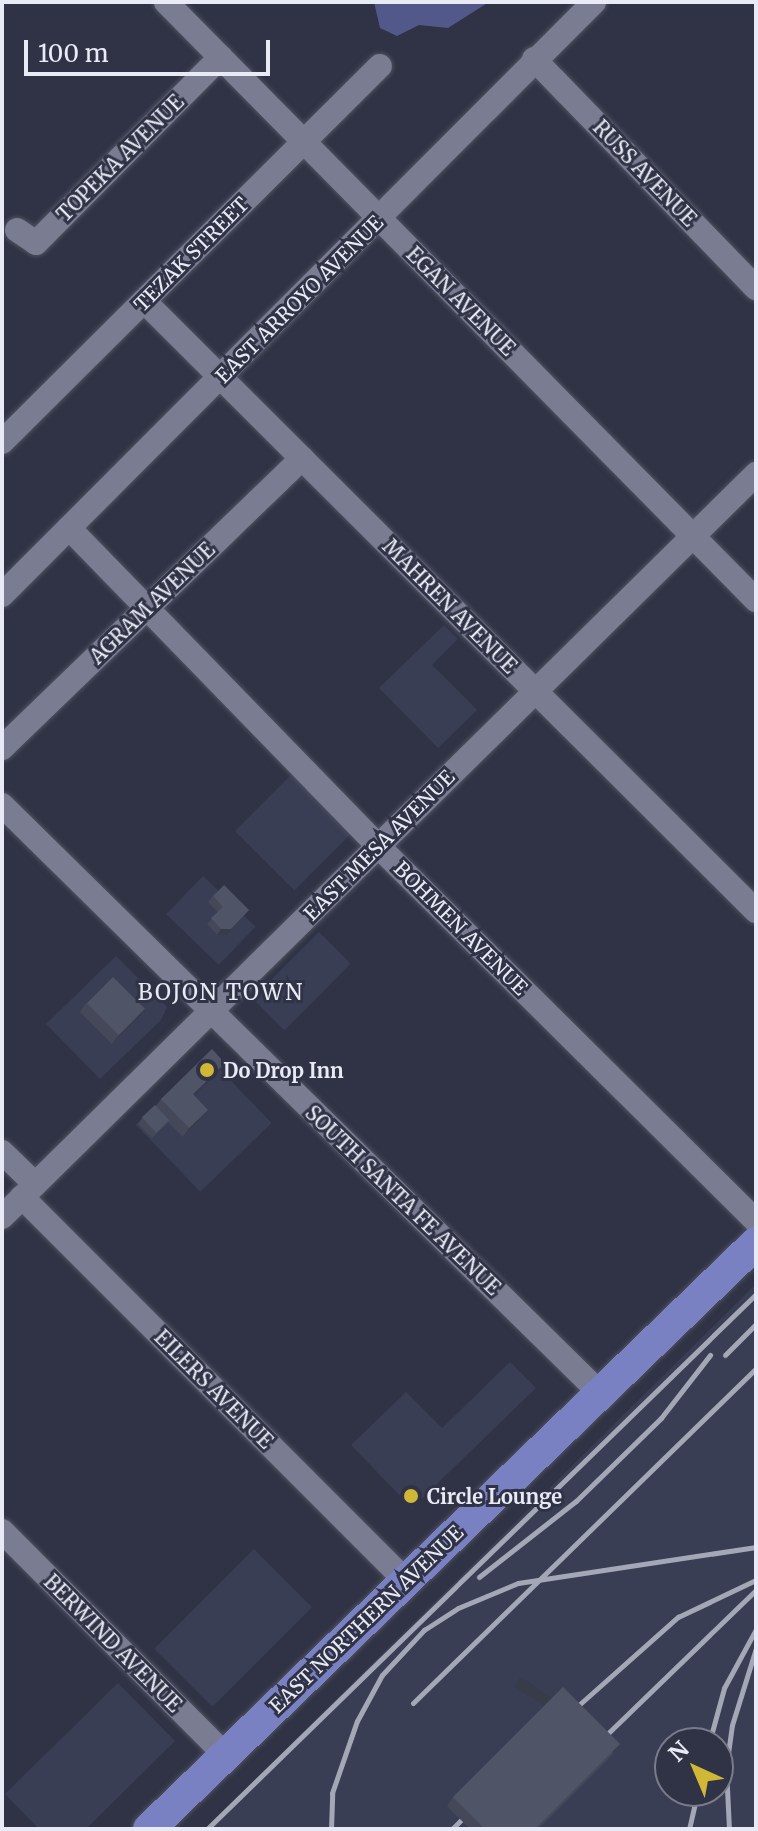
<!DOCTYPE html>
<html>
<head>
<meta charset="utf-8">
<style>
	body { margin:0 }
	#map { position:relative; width:758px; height:1831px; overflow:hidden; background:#303345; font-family:Merriweather,serif }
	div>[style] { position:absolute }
	.built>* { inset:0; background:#3a3e55; transform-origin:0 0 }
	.green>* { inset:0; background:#52588a }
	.roads { filter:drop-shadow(0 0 2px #4e5160) drop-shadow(0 0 2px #4e5160) }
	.minor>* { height:24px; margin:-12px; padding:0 12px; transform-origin:12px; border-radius:12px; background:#7a7d92 }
	.major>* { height:32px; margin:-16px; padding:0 16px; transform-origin:16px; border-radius:16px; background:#7a81c3 }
	.rail>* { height:5px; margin:-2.5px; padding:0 2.5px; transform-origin:2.5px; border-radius:2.5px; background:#a4a7b5 }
	.wall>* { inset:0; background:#454859 }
	.shaded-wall>* { inset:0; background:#383b48; transform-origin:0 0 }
	.building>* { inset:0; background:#505467; transform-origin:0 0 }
	.dots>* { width:22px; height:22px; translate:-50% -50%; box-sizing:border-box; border:4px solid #303345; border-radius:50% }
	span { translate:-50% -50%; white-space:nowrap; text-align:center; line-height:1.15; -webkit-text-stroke:6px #303345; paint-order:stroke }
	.street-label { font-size:20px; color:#e8eaf6 }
	.poi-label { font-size:20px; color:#e8eaf6; font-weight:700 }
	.left { translate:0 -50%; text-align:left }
	.neighbourhood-label { font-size:22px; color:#e8eaf6; letter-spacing:2px }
	.frame { position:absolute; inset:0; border:4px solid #e8eaf6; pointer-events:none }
	.north { position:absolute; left:654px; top:1727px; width:80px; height:80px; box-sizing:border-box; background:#303345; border:2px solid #7a7c8c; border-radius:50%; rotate:316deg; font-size:22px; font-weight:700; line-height:32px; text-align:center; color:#e8eaf6 }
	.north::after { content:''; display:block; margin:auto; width:28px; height:36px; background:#d1b736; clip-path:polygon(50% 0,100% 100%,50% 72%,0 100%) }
	.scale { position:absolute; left:24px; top:40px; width:246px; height:36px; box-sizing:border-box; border:4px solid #e8eaf6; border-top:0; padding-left:10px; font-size:24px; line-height:28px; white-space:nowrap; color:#e8eaf6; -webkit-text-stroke:6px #303345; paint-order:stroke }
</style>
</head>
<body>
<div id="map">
	<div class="built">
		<i style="clip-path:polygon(444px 625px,458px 639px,432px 665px,477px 710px,438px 748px,379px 688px)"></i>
		<i style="left:293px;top:773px;width:84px;height:82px;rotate:45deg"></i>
		<i style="left:203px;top:876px;width:73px;height:53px;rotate:44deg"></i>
		<i style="left:319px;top:932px;width:45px;height:94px;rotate:45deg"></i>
		<i style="clip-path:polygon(116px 956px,167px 1007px,161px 1020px,100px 1079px,46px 1024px)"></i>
		<i style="left:207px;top:1056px;width:93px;height:99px;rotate:46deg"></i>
		<i style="clip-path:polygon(evenodd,756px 1284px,756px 1829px,205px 1829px,756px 1284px,670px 1743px,718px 1743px,718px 1791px,670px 1791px,670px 1743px)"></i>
		<i style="clip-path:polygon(510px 1362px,536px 1388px,412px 1508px,351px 1445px,406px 1392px,442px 1428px)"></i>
		<i style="left:254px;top:1549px;width:82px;height:141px;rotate:45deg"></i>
		<i style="clip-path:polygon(118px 1683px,175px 1741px,86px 1829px,39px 1829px,5px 1794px)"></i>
	</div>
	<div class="green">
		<i style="clip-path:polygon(374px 2px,489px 2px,448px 28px,419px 25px,397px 36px,380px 28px)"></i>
	</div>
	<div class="roads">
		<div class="minor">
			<i style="left:166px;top:2px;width:840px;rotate:45.39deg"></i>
			<i style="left:534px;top:59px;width:319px;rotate:45.9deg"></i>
			<i style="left:17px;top:230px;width:23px;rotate:34deg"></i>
			<i style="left:36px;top:243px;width:262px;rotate:-45.2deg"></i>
			<i style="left:144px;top:301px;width:864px;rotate:44.91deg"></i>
			<i style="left:2px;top:442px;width:533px;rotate:-44.85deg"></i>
			<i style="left:69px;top:528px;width:443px;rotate:45.8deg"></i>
			<i style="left:378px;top:846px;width:532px;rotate:44.77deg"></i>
			<i style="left:2px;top:595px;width:838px;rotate:-45.05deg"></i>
			<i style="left:2px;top:748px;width:417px;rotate:-44deg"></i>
			<i style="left:2px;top:805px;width:839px;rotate:44.52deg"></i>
			<i style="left:2px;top:1152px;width:46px;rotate:44.1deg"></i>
			<i style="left:22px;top:1197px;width:543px;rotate:45deg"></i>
			<i style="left:2px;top:1217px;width:1059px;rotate:-44.58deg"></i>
			<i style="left:2px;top:1531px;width:316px;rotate:45.1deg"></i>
		</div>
		<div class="major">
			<i style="left:149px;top:1829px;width:844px;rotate:-43.99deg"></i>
		</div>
	</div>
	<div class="rail">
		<i style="left:725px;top:1355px;width:44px;rotate:-45deg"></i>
		<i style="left:479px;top:1577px;width:123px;rotate:-38.1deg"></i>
		<i style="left:576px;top:1501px;width:119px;rotate:-44.3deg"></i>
		<i style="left:661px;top:1418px;width:80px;rotate:-52.1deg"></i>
		<i style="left:413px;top:1703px;width:479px;rotate:-44.3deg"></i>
		<i style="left:572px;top:1711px;width:142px;rotate:-41.6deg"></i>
		<i style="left:678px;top:1617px;width:86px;rotate:-25.4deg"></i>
		<i style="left:601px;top:1740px;width:216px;rotate:-44.1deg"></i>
		<i style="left:709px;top:1743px;width:57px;rotate:-74.7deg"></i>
		<i style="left:724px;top:1688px;width:67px;rotate:-61.5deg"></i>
		<i style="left:207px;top:1829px;width:767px;rotate:-44.26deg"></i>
		<i style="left:331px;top:1829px;width:36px;rotate:-88deg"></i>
		<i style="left:332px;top:1793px;width:76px;rotate:-70.9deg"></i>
		<i style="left:357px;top:1721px;width:52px;rotate:-61.5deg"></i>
		<i style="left:382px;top:1675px;width:62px;rotate:-47deg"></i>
		<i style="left:424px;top:1630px;width:40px;rotate:-32.9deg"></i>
		<i style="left:458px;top:1608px;width:65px;rotate:-22.6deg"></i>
		<i style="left:518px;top:1583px;width:241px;rotate:-8.6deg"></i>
		<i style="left:452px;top:1829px;width:13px;rotate:-45deg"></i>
		<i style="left:689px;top:1829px;width:39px;rotate:-77deg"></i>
		<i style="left:729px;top:1829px;width:61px;rotate:-92.8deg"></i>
		<i style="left:726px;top:1768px;width:43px;rotate:-82.1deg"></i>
		<i style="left:732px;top:1725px;width:81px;rotate:-72.7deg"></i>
	</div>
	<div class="wall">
		<i style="clip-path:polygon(213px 896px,249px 910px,227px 935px,217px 935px,207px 924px,218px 912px,208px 902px)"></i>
		<i style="clip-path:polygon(86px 1003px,138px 1018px,112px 1044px,80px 1012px)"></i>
		<i style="clip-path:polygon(219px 1072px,194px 1095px,202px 1118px,183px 1137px,168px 1122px,152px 1138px,138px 1124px,142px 1118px,156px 1106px,161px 1099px)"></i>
		<i style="clip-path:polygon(620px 1744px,614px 1753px,538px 1829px,470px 1829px,447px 1806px,453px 1797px)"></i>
	</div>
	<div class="shaded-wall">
		<i style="clip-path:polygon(249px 910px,227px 935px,217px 935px,221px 929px)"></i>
		<i style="clip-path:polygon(145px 1009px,138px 1018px,112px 1044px,118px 1036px)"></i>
		<i style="clip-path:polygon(225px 1063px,219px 1072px,187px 1103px,193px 1094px)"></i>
		<i style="clip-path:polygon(208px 1110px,202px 1118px,183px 1137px,189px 1128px)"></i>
		<i style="left:620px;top:1744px;width:11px;height:120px;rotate:124deg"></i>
	</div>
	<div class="building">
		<i style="clip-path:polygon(224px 885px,249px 910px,231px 929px,221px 929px,211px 918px,223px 907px,213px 896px)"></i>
		<i style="left:113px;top:977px;width:45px;height:37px;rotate:45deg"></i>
		<i style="clip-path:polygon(212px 1049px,225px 1063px,193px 1094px,208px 1110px,189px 1128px,161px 1099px)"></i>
		<i style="left:155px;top:1105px;width:21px;height:18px;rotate:47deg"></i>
		<i style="clip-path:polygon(563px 1687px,620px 1744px,535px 1829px,485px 1829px,453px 1797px)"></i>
	</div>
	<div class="dots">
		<i style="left:207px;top:1070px;background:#d1b736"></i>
		<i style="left:411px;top:1496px;background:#d1b736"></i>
	</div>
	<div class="street-label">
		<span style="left:120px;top:158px;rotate:-45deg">TOPEKA AVENUE</span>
		<span style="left:645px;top:173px;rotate:46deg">RUSS AVENUE</span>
		<span style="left:191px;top:254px;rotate:-45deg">TEZAK STREET</span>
		<span style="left:299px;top:299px;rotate:-45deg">EAST ARROYO AVENUE</span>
		<span style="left:461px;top:301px;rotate:45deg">EGAN AVENUE</span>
		<span style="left:152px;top:603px;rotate:-44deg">AGRAM AVENUE</span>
		<span style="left:450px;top:606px;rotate:45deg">MAHREN AVENUE</span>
		<span style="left:379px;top:845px;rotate:-45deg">EAST MESA AVENUE</span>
		<span style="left:461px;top:928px;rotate:45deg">BOHMEN AVENUE</span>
		<span style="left:403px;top:1200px;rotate:44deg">SOUTH SANTA FE AVENUE</span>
		<span style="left:214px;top:1389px;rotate:45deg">EILERS AVENUE</span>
		<span style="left:366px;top:1619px;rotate:-44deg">EAST NORTHERN AVENUE</span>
		<span style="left:113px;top:1643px;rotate:45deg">BERWIND AVENUE</span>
	</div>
	<div class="poi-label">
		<span class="left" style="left:223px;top:1070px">Do Drop Inn</span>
		<span class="left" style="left:427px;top:1496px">Circle Lounge</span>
	</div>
	<div class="neighbourhood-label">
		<span style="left:221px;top:993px">BOJON TOWN</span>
	</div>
	<div class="frame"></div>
	<div class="north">N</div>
	<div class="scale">100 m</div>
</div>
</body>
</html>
